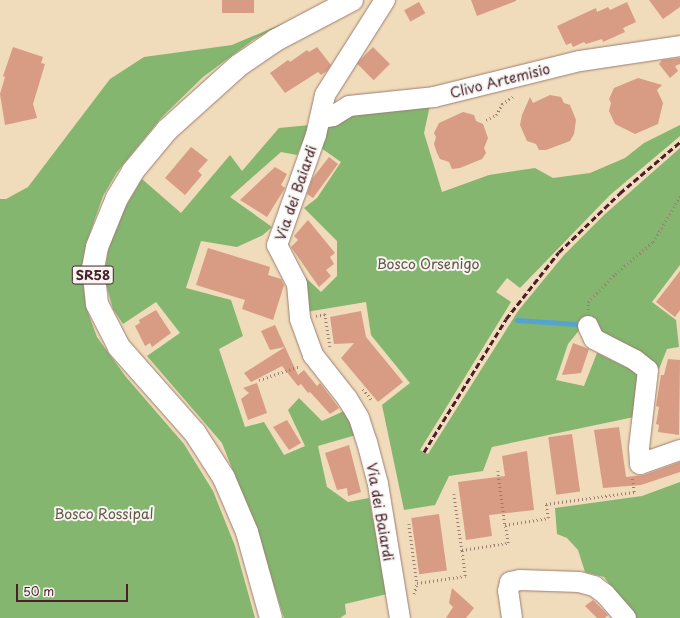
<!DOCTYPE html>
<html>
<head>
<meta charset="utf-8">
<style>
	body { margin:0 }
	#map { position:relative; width:680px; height:618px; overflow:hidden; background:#f0dbba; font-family:"Playpen Sans",sans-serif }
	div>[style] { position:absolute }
	.forest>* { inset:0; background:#84b670 }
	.stream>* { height:4.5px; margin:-2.25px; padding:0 2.25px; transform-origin:2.25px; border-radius:2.25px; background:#55a4cf }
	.building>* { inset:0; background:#d89b84; transform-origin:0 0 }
	.path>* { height:2.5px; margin-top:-1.25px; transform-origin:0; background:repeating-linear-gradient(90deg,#9d7d72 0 1px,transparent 0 4px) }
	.roads { filter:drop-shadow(0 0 1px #9d7d72) drop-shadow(0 0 1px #9d7d72) }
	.minor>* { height:20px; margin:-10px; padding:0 10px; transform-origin:10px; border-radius:10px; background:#fff }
	.major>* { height:22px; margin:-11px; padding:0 11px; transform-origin:11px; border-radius:11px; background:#fff }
	.rail>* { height:3px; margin-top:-1.5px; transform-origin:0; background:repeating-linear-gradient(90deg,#4a1f2b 0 6px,transparent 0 9px) }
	span { translate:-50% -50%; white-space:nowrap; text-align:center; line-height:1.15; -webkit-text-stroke:4px #f6f6f2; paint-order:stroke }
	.shield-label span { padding:1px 3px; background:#f6f6f2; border:1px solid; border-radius:3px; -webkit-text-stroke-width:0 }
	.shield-label { font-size:13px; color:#4a1f2b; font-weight:700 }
	.street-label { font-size:14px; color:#4a1f2b }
	.park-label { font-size:14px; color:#665545 }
	.scale { position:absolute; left:16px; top:584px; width:112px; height:18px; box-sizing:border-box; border:2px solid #4a1f2b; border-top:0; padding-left:5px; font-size:12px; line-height:14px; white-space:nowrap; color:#4a1f2b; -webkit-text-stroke:3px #f6f6f2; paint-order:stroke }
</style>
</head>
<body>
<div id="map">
	<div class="forest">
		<i style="clip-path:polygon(284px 23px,253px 40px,203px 77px,161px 118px,117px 172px,103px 196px,86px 244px,82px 269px,86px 307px,97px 337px,126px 377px,184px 444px,213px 491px,235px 546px,255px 618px,0 618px,0 199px,6px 199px,28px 187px,110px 79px,144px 57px,232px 45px)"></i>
		<i style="clip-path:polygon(430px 105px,424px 133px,442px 192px,489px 175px,535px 168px,553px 178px,590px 173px,625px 158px,644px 143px,680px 125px,680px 136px,610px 195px,520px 288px,507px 278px,496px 292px,511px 302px,420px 450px,428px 454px,518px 311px,564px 255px,604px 215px,680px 148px,680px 265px,652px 302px,676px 320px,679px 347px,667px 349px,659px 369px,581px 328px,568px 344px,556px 380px,584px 386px,597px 353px,638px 373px,634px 417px,492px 447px,483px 471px,449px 476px,435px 505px,404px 510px,382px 405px,410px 383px,371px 335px,366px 302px,306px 312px,302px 285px,305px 277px,321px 292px,337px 276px,337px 241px,304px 208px,317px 198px,341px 162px,321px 148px,326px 123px,352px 111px)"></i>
		<i style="clip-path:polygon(310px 125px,297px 155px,281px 152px,230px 197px,272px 227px,263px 235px,237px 247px,201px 241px,186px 288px,231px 300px,243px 336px,219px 349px,245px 427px,264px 422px,284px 455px,305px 446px,288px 410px,299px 398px,322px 421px,344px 411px,356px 435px,318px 446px,327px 487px,348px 502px,369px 498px,387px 594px,345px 604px,346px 614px,340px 618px,284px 618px,256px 529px,222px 443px,147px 356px,180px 333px,156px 302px,123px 324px,113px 309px,104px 277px,108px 250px,123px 211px,142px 179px,181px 213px,230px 155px,242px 171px,279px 128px)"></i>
		<i style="clip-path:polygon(680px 482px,680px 618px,635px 618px,604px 577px,585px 572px,578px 550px,567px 538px,557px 534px,555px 508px,642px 496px)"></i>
	</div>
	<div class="stream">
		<i style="left:517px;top:320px;width:60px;rotate:3.8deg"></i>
	</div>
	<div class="building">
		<i style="left:222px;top:0;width:32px;height:13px"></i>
		<i style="clip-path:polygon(471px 0,516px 0,516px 1px,477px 16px)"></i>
		<i style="clip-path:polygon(649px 0,680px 0,680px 7px,663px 19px)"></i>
		<i style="left:419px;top:2px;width:13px;height:17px;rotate:61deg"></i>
		<i style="clip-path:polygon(627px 2px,636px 22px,623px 28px,625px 32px,603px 42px,602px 39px,586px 44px,584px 42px,573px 47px,571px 43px,566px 45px,557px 26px,596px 8px,597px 12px,608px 7px,610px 10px)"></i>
		<i style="clip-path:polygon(13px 47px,43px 57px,41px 63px,45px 64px,33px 104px,37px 118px,5px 125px,0 94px,5px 77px,3px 76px)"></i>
		<i style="clip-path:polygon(317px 47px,331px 65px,327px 71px,321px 75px,318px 72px,285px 93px,270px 73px,288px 60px,290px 62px,307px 50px,309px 52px)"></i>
		<i style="left:373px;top:47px;width:24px;height:23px;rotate:45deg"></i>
		<i style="clip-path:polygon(680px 58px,680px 64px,675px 66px,678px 71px,670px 78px,659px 64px,662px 60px)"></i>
		<i style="clip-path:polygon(638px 78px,662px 85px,657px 90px,663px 103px,658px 124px,635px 134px,615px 124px,609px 111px,611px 103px,609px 99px,614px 88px)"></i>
		<i style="clip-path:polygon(550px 95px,561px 97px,564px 103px,570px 105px,576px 120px,574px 134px,570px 141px,546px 150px,539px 150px,536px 144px,527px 141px,520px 125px,522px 115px,530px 97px,533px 103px)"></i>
		<i style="clip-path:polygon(463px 112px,474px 115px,476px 121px,483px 124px,488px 138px,484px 148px,486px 153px,482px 159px,460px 168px,452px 169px,449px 162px,440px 159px,437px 153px,434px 144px,436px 137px,434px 133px,439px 123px)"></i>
		<i style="clip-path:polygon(191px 147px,208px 160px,198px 171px,202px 175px,185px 195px,165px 178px)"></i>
		<i style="clip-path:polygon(329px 157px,338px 164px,313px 198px,307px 194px,312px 179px)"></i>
		<i style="clip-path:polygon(275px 167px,287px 174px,281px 185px,285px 188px,267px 217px,240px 200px)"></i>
		<i style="clip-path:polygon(308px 220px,335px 253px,330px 257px,334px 264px,326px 270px,331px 276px,319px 287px,291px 247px,298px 240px,294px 236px)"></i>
		<i style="clip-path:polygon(208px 248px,270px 267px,268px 275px,281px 279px,284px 285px,273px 320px,242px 309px,245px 300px,196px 285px)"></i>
		<i style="clip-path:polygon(680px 271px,680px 310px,675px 317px,656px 302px)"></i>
		<i style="clip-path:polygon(156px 310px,171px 333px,152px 347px,150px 343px,145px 346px,135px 326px,140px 323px,139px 320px)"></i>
		<i style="clip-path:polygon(361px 311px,366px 337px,403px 382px,378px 402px,341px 358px,354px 343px,334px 344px,330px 317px)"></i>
		<i style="clip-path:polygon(275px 325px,285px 347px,270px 350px,261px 331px)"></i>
		<i style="clip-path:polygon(573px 343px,589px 349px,581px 373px,562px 375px)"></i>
		<i style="clip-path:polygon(285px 347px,298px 375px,304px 370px,317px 386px,320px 383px,339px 408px,330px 414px,310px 392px,308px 393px,301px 384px,298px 386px,282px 366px,251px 382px,244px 373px)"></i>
		<i style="clip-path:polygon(668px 359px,680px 360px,679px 435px,658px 432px,659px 425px,656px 424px,659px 407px,656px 406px,661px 375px,664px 375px)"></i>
		<i style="clip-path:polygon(257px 383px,267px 413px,248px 420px,241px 399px,249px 393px,243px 388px)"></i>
		<i style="clip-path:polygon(287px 420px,301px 443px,289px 450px,273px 427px)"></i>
		<i style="clip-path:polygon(619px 427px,626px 477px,644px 475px,680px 462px,680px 472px,641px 485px,603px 488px,594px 430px)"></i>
		<i style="left:572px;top:434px;width:58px;height:24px;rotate:82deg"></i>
		<i style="clip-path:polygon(349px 445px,361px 492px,348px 496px,347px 488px,337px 490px,325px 453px)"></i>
		<i style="clip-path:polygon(527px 451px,534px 510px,489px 515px,492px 536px,466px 540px,458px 482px,505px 476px,502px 456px)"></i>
		<i style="left:439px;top:514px;width:57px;height:28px;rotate:82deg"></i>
		<i style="clip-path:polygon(452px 588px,474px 608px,466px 618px,446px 618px,453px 607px,449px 603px)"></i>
		<i style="clip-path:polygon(593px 600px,608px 615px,605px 618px,597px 618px,585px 606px)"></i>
	</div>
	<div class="path">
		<i style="left:486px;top:120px;width:11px;rotate:-27deg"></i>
		<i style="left:496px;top:115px;width:13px;rotate:-61deg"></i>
		<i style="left:502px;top:104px;width:14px;rotate:-34deg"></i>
		<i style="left:588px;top:310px;width:8px;rotate:-90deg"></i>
		<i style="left:588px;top:302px;width:39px;rotate:-46deg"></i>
		<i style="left:615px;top:274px;width:50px;rotate:-40.1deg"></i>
		<i style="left:653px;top:242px;width:53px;rotate:-59.6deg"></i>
		<i style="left:316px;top:316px;width:9px;rotate:-13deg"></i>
		<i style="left:325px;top:314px;width:33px;rotate:81deg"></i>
		<i style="left:259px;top:380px;width:43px;rotate:-18.9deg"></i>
		<i style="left:363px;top:389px;width:14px;rotate:51deg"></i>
		<i style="left:498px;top:471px;width:54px;rotate:82.6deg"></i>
		<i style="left:454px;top:494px;width:57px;rotate:81.9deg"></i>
		<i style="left:409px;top:524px;width:60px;rotate:82.3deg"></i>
		<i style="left:414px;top:594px;width:11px;rotate:-75deg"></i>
		<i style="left:417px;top:583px;width:49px;rotate:-8.3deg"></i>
		<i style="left:465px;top:576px;width:26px;rotate:-97deg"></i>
		<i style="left:462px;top:550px;width:47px;rotate:-8.7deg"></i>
		<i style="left:508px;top:543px;width:18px;rotate:-99deg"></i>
		<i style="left:505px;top:525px;width:44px;rotate:-9.2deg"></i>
		<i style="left:548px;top:518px;width:14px;rotate:-98deg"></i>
		<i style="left:546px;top:504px;width:89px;rotate:-7.8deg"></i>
		<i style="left:634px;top:492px;width:14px;rotate:-98deg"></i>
	</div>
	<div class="roads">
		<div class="minor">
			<i style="left:385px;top:0;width:112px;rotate:122.3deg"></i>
			<i style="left:325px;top:95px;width:41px;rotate:102.7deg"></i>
			<i style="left:316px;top:135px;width:117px;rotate:109.5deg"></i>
			<i style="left:277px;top:245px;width:44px;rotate:62.9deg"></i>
			<i style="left:297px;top:284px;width:35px;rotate:85deg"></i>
			<i style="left:300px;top:319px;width:38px;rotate:70deg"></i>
			<i style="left:313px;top:355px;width:55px;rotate:51.7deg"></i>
			<i style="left:347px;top:398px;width:23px;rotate:59deg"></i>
			<i style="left:359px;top:418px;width:25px;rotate:72deg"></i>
			<i style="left:367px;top:442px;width:43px;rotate:75.3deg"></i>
			<i style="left:378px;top:484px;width:136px;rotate:80.7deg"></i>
			<i style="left:322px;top:118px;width:11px;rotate:-10deg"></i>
			<i style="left:333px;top:116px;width:19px;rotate:-32deg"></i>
			<i style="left:349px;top:106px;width:85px;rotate:-6deg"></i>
			<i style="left:434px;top:97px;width:150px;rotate:-13.9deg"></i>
			<i style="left:580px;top:61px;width:101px;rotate:-8.5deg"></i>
			<i style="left:588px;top:326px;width:14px;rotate:65deg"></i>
			<i style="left:594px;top:339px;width:46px;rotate:27.1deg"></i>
			<i style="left:635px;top:360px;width:16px;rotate:38deg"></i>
			<i style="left:648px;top:370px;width:79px;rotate:96.6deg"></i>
			<i style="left:639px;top:448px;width:16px;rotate:86deg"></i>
			<i style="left:640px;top:464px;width:42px;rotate:-19.3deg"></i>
			<i style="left:512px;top:618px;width:27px;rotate:-98deg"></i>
			<i style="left:508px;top:591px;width:9px;rotate:-77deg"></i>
			<i style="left:510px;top:582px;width:10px;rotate:-11deg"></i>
			<i style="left:520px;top:580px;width:59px;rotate:1.9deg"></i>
			<i style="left:579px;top:582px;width:16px;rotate:15deg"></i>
			<i style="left:594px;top:586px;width:14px;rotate:36deg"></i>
			<i style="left:605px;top:594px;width:32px;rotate:49deg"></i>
		</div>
		<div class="major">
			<i style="left:271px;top:618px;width:89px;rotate:-105.6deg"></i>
			<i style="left:247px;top:532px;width:59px;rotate:-113.1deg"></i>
			<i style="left:224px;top:478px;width:54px;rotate:-122.8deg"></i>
			<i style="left:195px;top:433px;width:115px;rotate:-131.5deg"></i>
			<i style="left:119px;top:347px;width:48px;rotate:-117.1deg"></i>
			<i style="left:97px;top:304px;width:36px;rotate:-96deg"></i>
			<i style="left:93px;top:268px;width:21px;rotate:-79deg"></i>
			<i style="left:97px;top:247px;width:53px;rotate:-67.8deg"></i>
			<i style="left:117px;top:198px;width:31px;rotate:-59deg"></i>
			<i style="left:133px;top:171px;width:53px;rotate:-50.3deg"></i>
			<i style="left:167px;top:130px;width:96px;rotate:-42deg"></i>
			<i style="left:238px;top:66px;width:46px;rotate:-34.4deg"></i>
			<i style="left:276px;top:40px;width:86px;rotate:-27.8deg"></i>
		</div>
	</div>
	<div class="rail">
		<i style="left:424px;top:452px;width:156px;rotate:-58.3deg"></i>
		<i style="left:506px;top:319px;width:85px;rotate:-51.7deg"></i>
		<i style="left:559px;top:252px;width:85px;rotate:-44deg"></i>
		<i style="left:620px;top:193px;width:79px;rotate:-40.4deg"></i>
	</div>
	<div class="shield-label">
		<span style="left:93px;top:275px">SR58</span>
	</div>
	<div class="street-label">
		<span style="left:500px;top:81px;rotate:-14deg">Clivo Artemisio</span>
		<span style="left:296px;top:193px;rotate:-71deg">Via dei Baiardi</span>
		<span style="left:380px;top:512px;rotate:80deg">Via dei Baiardi</span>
	</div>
	<div class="park-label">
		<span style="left:428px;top:264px">Bosco Orsenigo</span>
		<span style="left:104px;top:514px">Bosco Rossipal</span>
	</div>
	<div class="scale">50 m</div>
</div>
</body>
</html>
